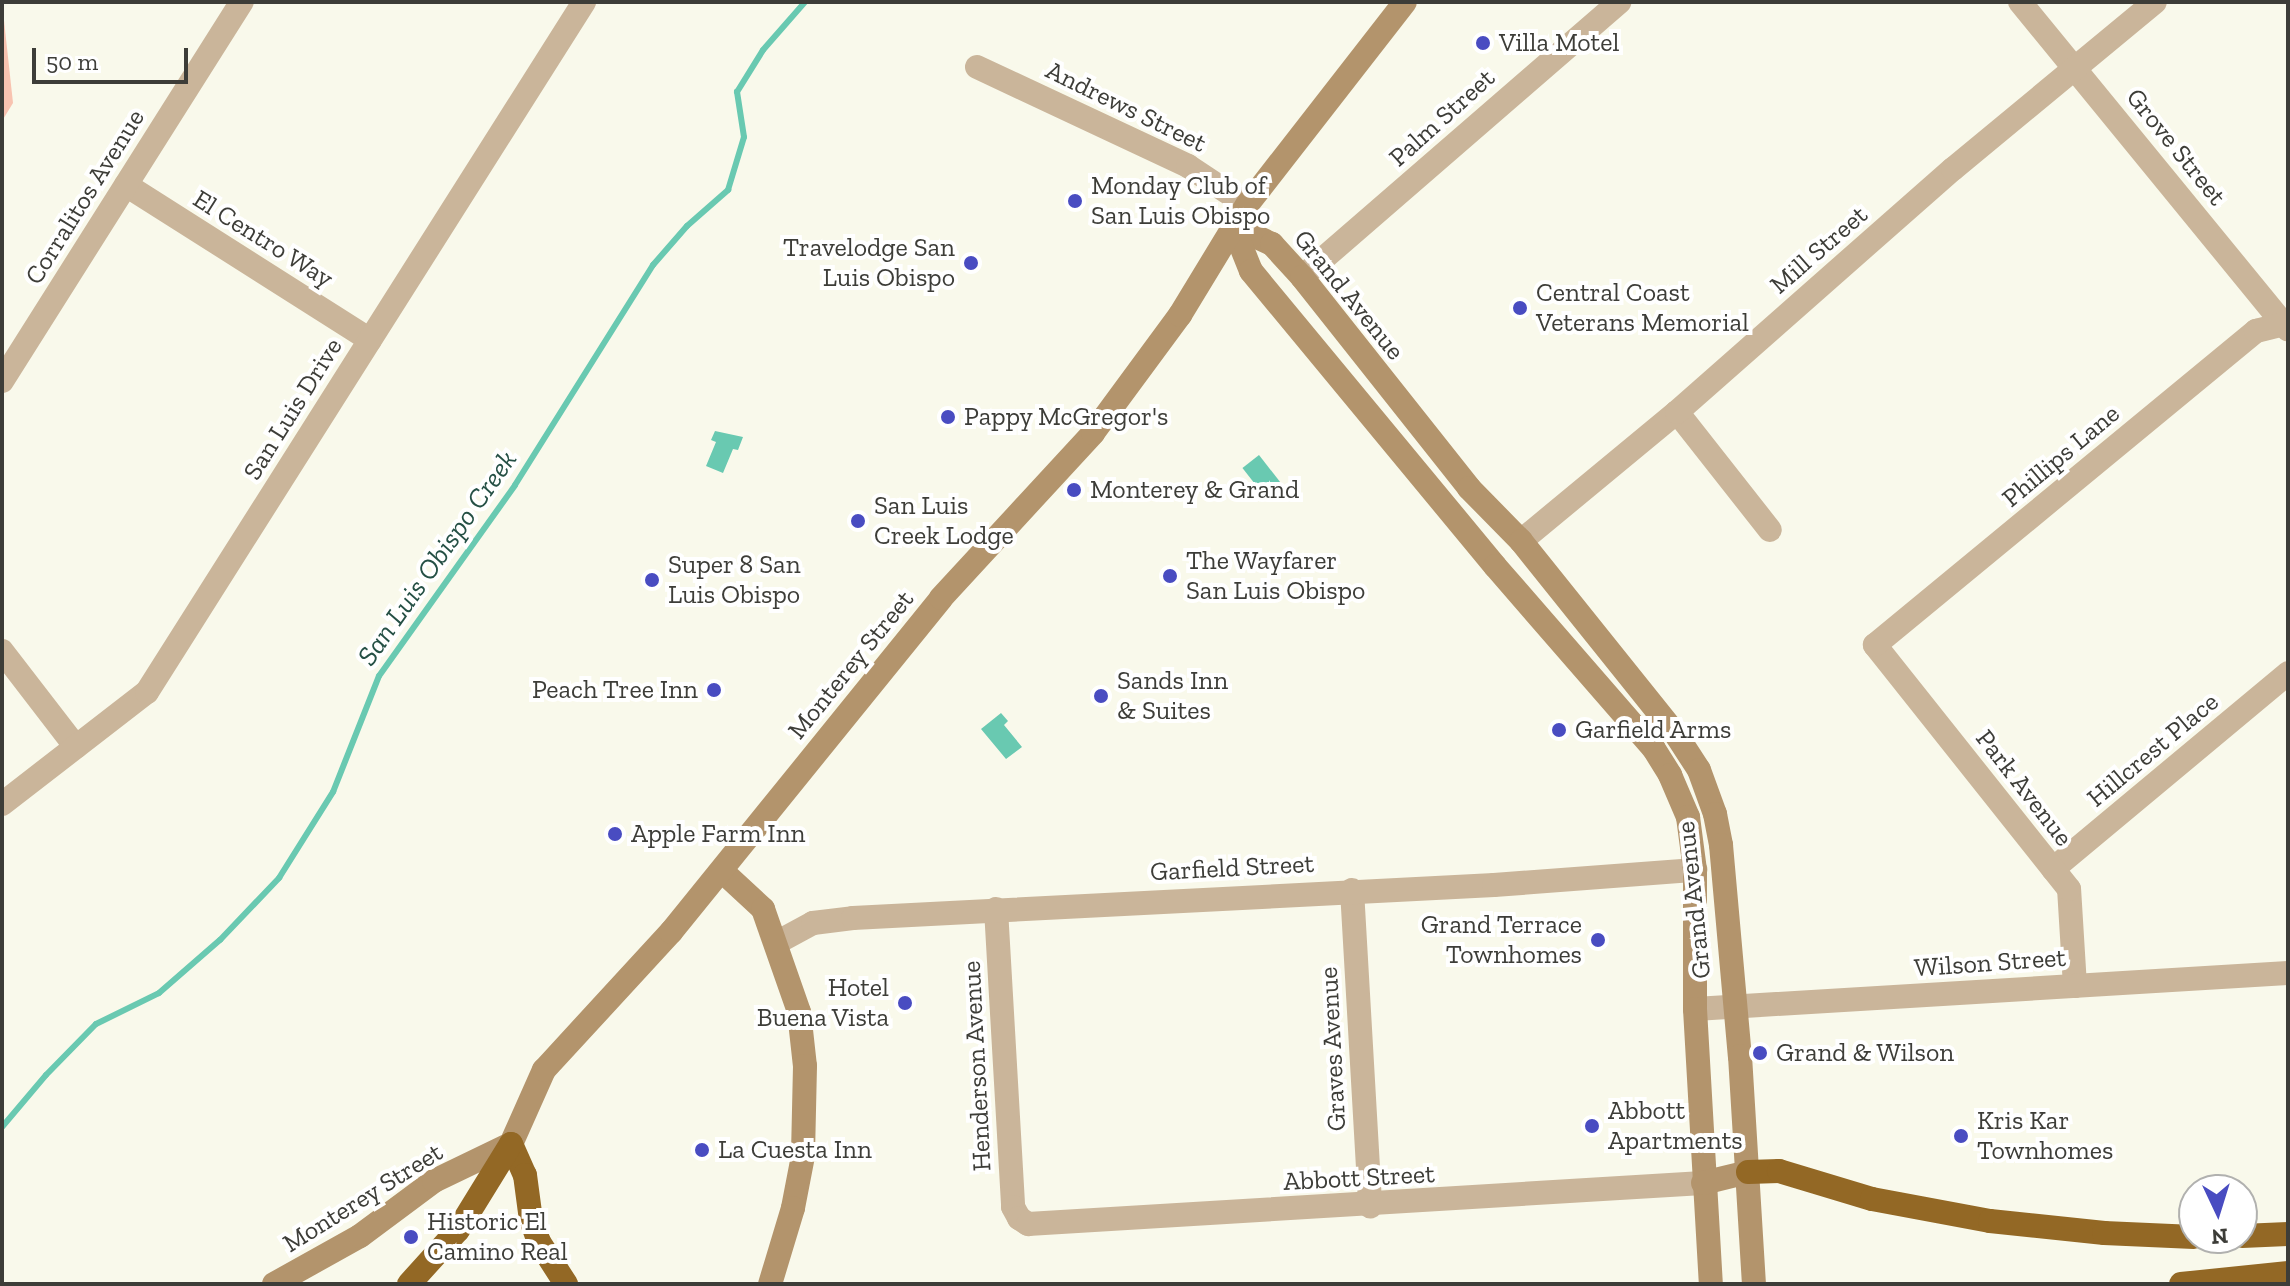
<!DOCTYPE html>
<html>
<head>
<meta charset="utf-8">
<style>
	body { margin:0 }
	#map { position:relative; width:2290px; height:1286px; overflow:hidden; background:#f9f9eb; font-family:"Zilla Slab",serif }
	div>[style] { position:absolute }
	.green>* { inset:0; background:#f8c3b0 }
	.water>* { inset:0; background:#69c9b1; transform-origin:0 0 }
	.stream>* { height:6px; margin:-3px; padding:0 3px; transform-origin:3px; border-radius:3px; background:#69c9b1 }
	.street>* { height:24px; margin:-12px; padding:0 12px; transform-origin:12px; border-radius:12px; background:#cab59a }
	.secondary>* { height:24px; margin:-12px; padding:0 12px; transform-origin:12px; border-radius:12px; background:#b3946c }
	.highway>* { height:24px; margin:-12px; padding:0 12px; transform-origin:12px; border-radius:12px; background:#936825 }
	.dots>* { width:22px; height:22px; translate:-50% -50%; box-sizing:border-box; border:4px solid #fff; border-radius:50% }
	span { translate:-50% -50%; white-space:nowrap; text-align:center; line-height:1.15; -webkit-text-stroke:8px #fff; paint-order:stroke }
	.poi-label { font-size:26px; color:#3d3d38 }
	.left { translate:0 -50%; text-align:left }
	.right { translate:-100% -50%; text-align:right }
	.street-label { font-size:26px; color:#3d3d38 }
	.water-label { font-size:28px; color:#255045; font-style:italic }
	.frame { position:absolute; inset:0; border:4px solid #3d3d38; pointer-events:none }
	.north { position:absolute; left:2178px; top:1174px; width:80px; height:80px; box-sizing:border-box; background:#fff; border:2px solid #b1b1af; border-radius:50%; rotate:176deg; font-size:22px; font-weight:700; line-height:32px; text-align:center; color:#3d3d38 }
	.north::after { content:''; display:block; margin:auto; width:28px; height:36px; background:#494cc1; clip-path:polygon(50% 0,100% 100%,50% 72%,0 100%) }
	.scale { position:absolute; left:32px; top:48px; width:156px; height:36px; box-sizing:border-box; border:4px solid #3d3d38; border-top:0; padding-left:10px; font-size:24px; line-height:28px; white-space:nowrap; color:#3d3d38; -webkit-text-stroke:6px #fff; paint-order:stroke }
</style>
</head>
<body>
<div id="map">
	<div class="green">
		<i style="clip-path:polygon(2px 2px,13px 103px,2px 121px)"></i>
	</div>
	<div class="water">
		<i style="clip-path:polygon(715px 431px,743px 437px,738px 450px,733px 449px,723px 473px,706px 466px,716px 442px,711px 440px)"></i>
		<i style="left:1259px;top:455px;width:34px;height:21px;rotate:52deg"></i>
		<i style="clip-path:polygon(1001px 713px,1008px 721px,1004px 725px,1022px 747px,1006px 759px,981px 729px)"></i>
	</div>
	<div class="stream">
		<i style="left:2px;top:1127px;width:68px;rotate:-49.8deg"></i>
		<i style="left:46px;top:1075px;width:71px;rotate:-45.6deg"></i>
		<i style="left:96px;top:1024px;width:70px;rotate:-26.2deg"></i>
		<i style="left:159px;top:993px;width:81px;rotate:-41deg"></i>
		<i style="left:220px;top:940px;width:86px;rotate:-46.4deg"></i>
		<i style="left:279px;top:878px;width:102px;rotate:-57.9deg"></i>
		<i style="left:333px;top:792px;width:125px;rotate:-68.4deg"></i>
		<i style="left:379px;top:676px;width:234px;rotate:-54.5deg"></i>
		<i style="left:515px;top:485px;width:260px;rotate:-57.9deg"></i>
		<i style="left:653px;top:265px;width:52px;rotate:-48.9deg"></i>
		<i style="left:687px;top:226px;width:55px;rotate:-41.3deg"></i>
		<i style="left:728px;top:190px;width:55px;rotate:-73.2deg"></i>
		<i style="left:744px;top:137px;width:46px;rotate:-98.8deg"></i>
		<i style="left:737px;top:92px;width:49px;rotate:-58.2deg"></i>
		<i style="left:763px;top:50px;width:64px;rotate:-48.8deg"></i>
	</div>
	<div class="street">
		<i style="left:2020px;top:2px;width:423px;rotate:50.7deg"></i>
		<i style="left:977px;top:67px;width:233px;rotate:25.1deg"></i>
		<i style="left:1188px;top:166px;width:71px;rotate:33.5deg"></i>
		<i style="left:126px;top:185px;width:289px;rotate:32.4deg"></i>
		<i style="left:1302px;top:277px;width:420px;rotate:-40.9deg"></i>
		<i style="left:2px;top:381px;width:449px;rotate:-57.7deg"></i>
		<i style="left:1677px;top:412px;width:150px;rotate:51.8deg"></i>
		<i style="left:1521px;top:541px;width:202px;rotate:-39.6deg"></i>
		<i style="left:1677px;top:412px;width:368px;rotate:-41.4deg"></i>
		<i style="left:1953px;top:169px;width:262px;rotate:-39.6deg"></i>
		<i style="left:2px;top:651px;width:121px;rotate:52.4deg"></i>
		<i style="left:2px;top:804px;width:183px;rotate:-37.7deg"></i>
		<i style="left:147px;top:692px;width:817px;rotate:-57.65deg"></i>
		<i style="left:2053px;top:869px;width:306px;rotate:-39.8deg"></i>
		<i style="left:1352px;top:890px;width:317px;rotate:86.7deg"></i>
		<i style="left:996px;top:909px;width:298px;rotate:86.7deg"></i>
		<i style="left:1013px;top:1207px;width:13px;rotate:61deg"></i>
		<i style="left:1019px;top:1218px;width:11px;rotate:34deg"></i>
		<i style="left:1028px;top:1224px;width:676px;rotate:-3.48deg"></i>
		<i style="left:776px;top:943px;width:42px;rotate:-28.4deg"></i>
		<i style="left:813px;top:923px;width:40px;rotate:-7.1deg"></i>
		<i style="left:853px;top:918px;width:642px;rotate:-2.95deg"></i>
		<i style="left:1494px;top:885px;width:202px;rotate:-4.3deg"></i>
		<i style="left:2075px;top:986px;width:97px;rotate:-93.5deg"></i>
		<i style="left:2069px;top:889px;width:312px;rotate:-128.5deg"></i>
		<i style="left:1875px;top:645px;width:494px;rotate:-39.5deg"></i>
		<i style="left:2256px;top:331px;width:33px;rotate:-14deg"></i>
		<i style="left:1695px;top:1009px;width:594px;rotate:-3.47deg"></i>
	</div>
	<div class="secondary">
		<i style="left:1233px;top:226px;width:43px;rotate:24.8deg"></i>
		<i style="left:1272px;top:244px;width:45px;rotate:47.7deg"></i>
		<i style="left:1302px;top:277px;width:269px;rotate:51.6deg"></i>
		<i style="left:1469px;top:488px;width:74px;rotate:45.5deg"></i>
		<i style="left:1521px;top:541px;width:250px;rotate:51.3deg"></i>
		<i style="left:1677px;top:736px;width:40px;rotate:57.1deg"></i>
		<i style="left:1699px;top:770px;width:47px;rotate:70deg"></i>
		<i style="left:1715px;top:814px;width:32px;rotate:79deg"></i>
		<i style="left:1721px;top:845px;width:212px;rotate:84.9deg"></i>
		<i style="left:1740px;top:1056px;width:228px;rotate:86.5deg"></i>
		<i style="left:1233px;top:226px;width:48px;rotate:68.2deg"></i>
		<i style="left:1251px;top:271px;width:383px;rotate:50.4deg"></i>
		<i style="left:1495px;top:566px;width:242px;rotate:49deg"></i>
		<i style="left:1654px;top:749px;width:31px;rotate:58deg"></i>
		<i style="left:1670px;top:775px;width:46px;rotate:66.8deg"></i>
		<i style="left:1688px;top:817px;width:53px;rotate:82.5deg"></i>
		<i style="left:1695px;top:870px;width:139px;rotate:90deg"></i>
		<i style="left:1695px;top:1009px;width:275px;rotate:86.7deg"></i>
		<i style="left:722px;top:871px;width:56px;rotate:42.8deg"></i>
		<i style="left:763px;top:909px;width:109px;rotate:70.7deg"></i>
		<i style="left:799px;top:1012px;width:54px;rotate:83.7deg"></i>
		<i style="left:805px;top:1066px;width:90px;rotate:91.3deg"></i>
		<i style="left:803px;top:1156px;width:53px;rotate:100.9deg"></i>
		<i style="left:793px;top:1208px;width:79px;rotate:106.8deg"></i>
		<i style="left:1703px;top:1183px;width:46px;rotate:-13.7deg"></i>
		<i style="left:274px;top:1284px;width:98px;rotate:-29.2deg"></i>
		<i style="left:360px;top:1236px;width:92px;rotate:-36.6deg"></i>
		<i style="left:434px;top:1181px;width:85px;rotate:-25.7deg"></i>
		<i style="left:511px;top:1144px;width:81px;rotate:-66deg"></i>
		<i style="left:544px;top:1070px;width:188px;rotate:-47.4deg"></i>
		<i style="left:671px;top:932px;width:429px;rotate:-51deg"></i>
		<i style="left:941px;top:598px;width:224px;rotate:-47.3deg"></i>
		<i style="left:1093px;top:433px;width:147px;rotate:-53.6deg"></i>
		<i style="left:1180px;top:315px;width:129px;rotate:-58.7deg"></i>
		<i style="left:1247px;top:205px;width:257px;rotate:-52.1deg"></i>
	</div>
	<div class="highway">
		<i style="left:511px;top:1144px;width:34px;rotate:66deg"></i>
		<i style="left:525px;top:1175px;width:45px;rotate:82.4deg"></i>
		<i style="left:531px;top:1220px;width:23px;rotate:70deg"></i>
		<i style="left:539px;top:1242px;width:50px;rotate:57.3deg"></i>
		<i style="left:1748px;top:1172px;width:31px;rotate:-2deg"></i>
		<i style="left:1779px;top:1171px;width:97px;rotate:16.8deg"></i>
		<i style="left:1872px;top:1199px;width:120px;rotate:10.6deg"></i>
		<i style="left:1990px;top:1221px;width:115px;rotate:6deg"></i>
		<i style="left:2104px;top:1233px;width:90px;rotate:2.5deg"></i>
		<i style="left:2242px;top:1236px;width:46px;rotate:-2.5deg"></i>
		<i style="left:409px;top:1284px;width:73px;rotate:-47.8deg"></i>
		<i style="left:458px;top:1230px;width:101px;rotate:-58.4deg"></i>
		<i style="left:2181px;top:1284px;width:108px;rotate:-5.9deg"></i>
	</div>
	<div class="dots">
		<i style="left:1483px;top:43px;background:#494cc1"></i>
		<i style="left:1075px;top:201px;background:#494cc1"></i>
		<i style="left:971px;top:263px;background:#494cc1"></i>
		<i style="left:1520px;top:308px;background:#494cc1"></i>
		<i style="left:948px;top:417px;background:#494cc1"></i>
		<i style="left:1074px;top:490px;background:#494cc1"></i>
		<i style="left:858px;top:521px;background:#494cc1"></i>
		<i style="left:1170px;top:576px;background:#494cc1"></i>
		<i style="left:652px;top:580px;background:#494cc1"></i>
		<i style="left:714px;top:690px;background:#494cc1"></i>
		<i style="left:1101px;top:696px;background:#494cc1"></i>
		<i style="left:1559px;top:730px;background:#494cc1"></i>
		<i style="left:615px;top:834px;background:#494cc1"></i>
		<i style="left:1598px;top:940px;background:#494cc1"></i>
		<i style="left:905px;top:1003px;background:#494cc1"></i>
		<i style="left:1760px;top:1053px;background:#494cc1"></i>
		<i style="left:1592px;top:1126px;background:#494cc1"></i>
		<i style="left:1961px;top:1136px;background:#494cc1"></i>
		<i style="left:702px;top:1150px;background:#494cc1"></i>
		<i style="left:411px;top:1237px;background:#494cc1"></i>
	</div>
	<div class="poi-label">
		<span class="left" style="left:1499px;top:43px">Villa Motel</span>
		<span class="left" style="left:1091px;top:201px">Monday Club of<br>San Luis Obispo</span>
		<span class="right" style="left:955px;top:263px">Travelodge San<br>Luis Obispo</span>
		<span class="left" style="left:1536px;top:308px">Central Coast<br>Veterans Memorial</span>
		<span class="left" style="left:964px;top:417px">Pappy McGregor's</span>
		<span class="left" style="left:1090px;top:490px">Monterey &amp; Grand</span>
		<span class="left" style="left:874px;top:521px">San Luis<br>Creek Lodge</span>
		<span class="left" style="left:1186px;top:576px">The Wayfarer<br>San Luis Obispo</span>
		<span class="left" style="left:668px;top:580px">Super 8 San<br>Luis Obispo</span>
		<span class="left" style="left:1117px;top:696px">Sands Inn<br>&amp; Suites</span>
		<span class="right" style="left:698px;top:690px">Peach Tree Inn</span>
		<span class="left" style="left:1575px;top:730px">Garfield Arms</span>
		<span class="left" style="left:631px;top:834px">Apple Farm Inn</span>
		<span class="right" style="left:1582px;top:940px">Grand Terrace<br>Townhomes</span>
		<span class="right" style="left:889px;top:1003px">Hotel<br>Buena Vista</span>
		<span class="left" style="left:1776px;top:1053px">Grand &amp; Wilson</span>
		<span class="left" style="left:1608px;top:1126px">Abbott<br>Apartments</span>
		<span class="left" style="left:1977px;top:1136px">Kris Kar<br>Townhomes</span>
		<span class="left" style="left:718px;top:1150px">La Cuesta Inn</span>
		<span class="left" style="left:427px;top:1237px">Historic El<br>Camino Real</span>
	</div>
	<div class="street-label">
		<span style="left:1126px;top:107px;rotate:26deg">Andrews Street</span>
		<span style="left:1442px;top:118px;rotate:-42deg">Palm Street</span>
		<span style="left:2176px;top:147px;rotate:51deg">Grove Street</span>
		<span style="left:85px;top:197px;rotate:-58deg">Corralitos Avenue</span>
		<span style="left:263px;top:239px;rotate:32deg">El Centro Way</span>
		<span style="left:1819px;top:250px;rotate:-41deg">Mill Street</span>
		<span style="left:1349px;top:295px;rotate:51deg">Grand Avenue</span>
		<span style="left:293px;top:409px;rotate:-58deg">San Luis Drive</span>
		<span style="left:2061px;top:456px;rotate:-40deg">Phillips Lane</span>
		<span style="left:851px;top:665px;rotate:-51deg">Monterey Street</span>
		<span style="left:2153px;top:750px;rotate:-40deg">Hillcrest Place</span>
		<span style="left:2024px;top:788px;rotate:52deg">Park Avenue</span>
		<span style="left:1232px;top:868px;rotate:-3deg">Garfield Street</span>
		<span style="left:1694px;top:900px;rotate:-96deg">Grand Avenue</span>
		<span style="left:1990px;top:963px;rotate:-4deg">Wilson Street</span>
		<span style="left:1333px;top:1049px;rotate:-93deg">Graves Avenue</span>
		<span style="left:977px;top:1066px;rotate:-93deg">Henderson Avenue</span>
		<span style="left:1359px;top:1178px;rotate:-3deg">Abbott Street</span>
		<span style="left:363px;top:1198px;rotate:-32deg">Monterey Street</span>
	</div>
	<div class="water-label">
		<span style="left:437px;top:558px;rotate:-55deg">San Luis Obispo Creek</span>
	</div>
	<div class="frame"></div>
	<div class="north">N</div>
	<div class="scale">50 m</div>
</div>
</body>
</html>
